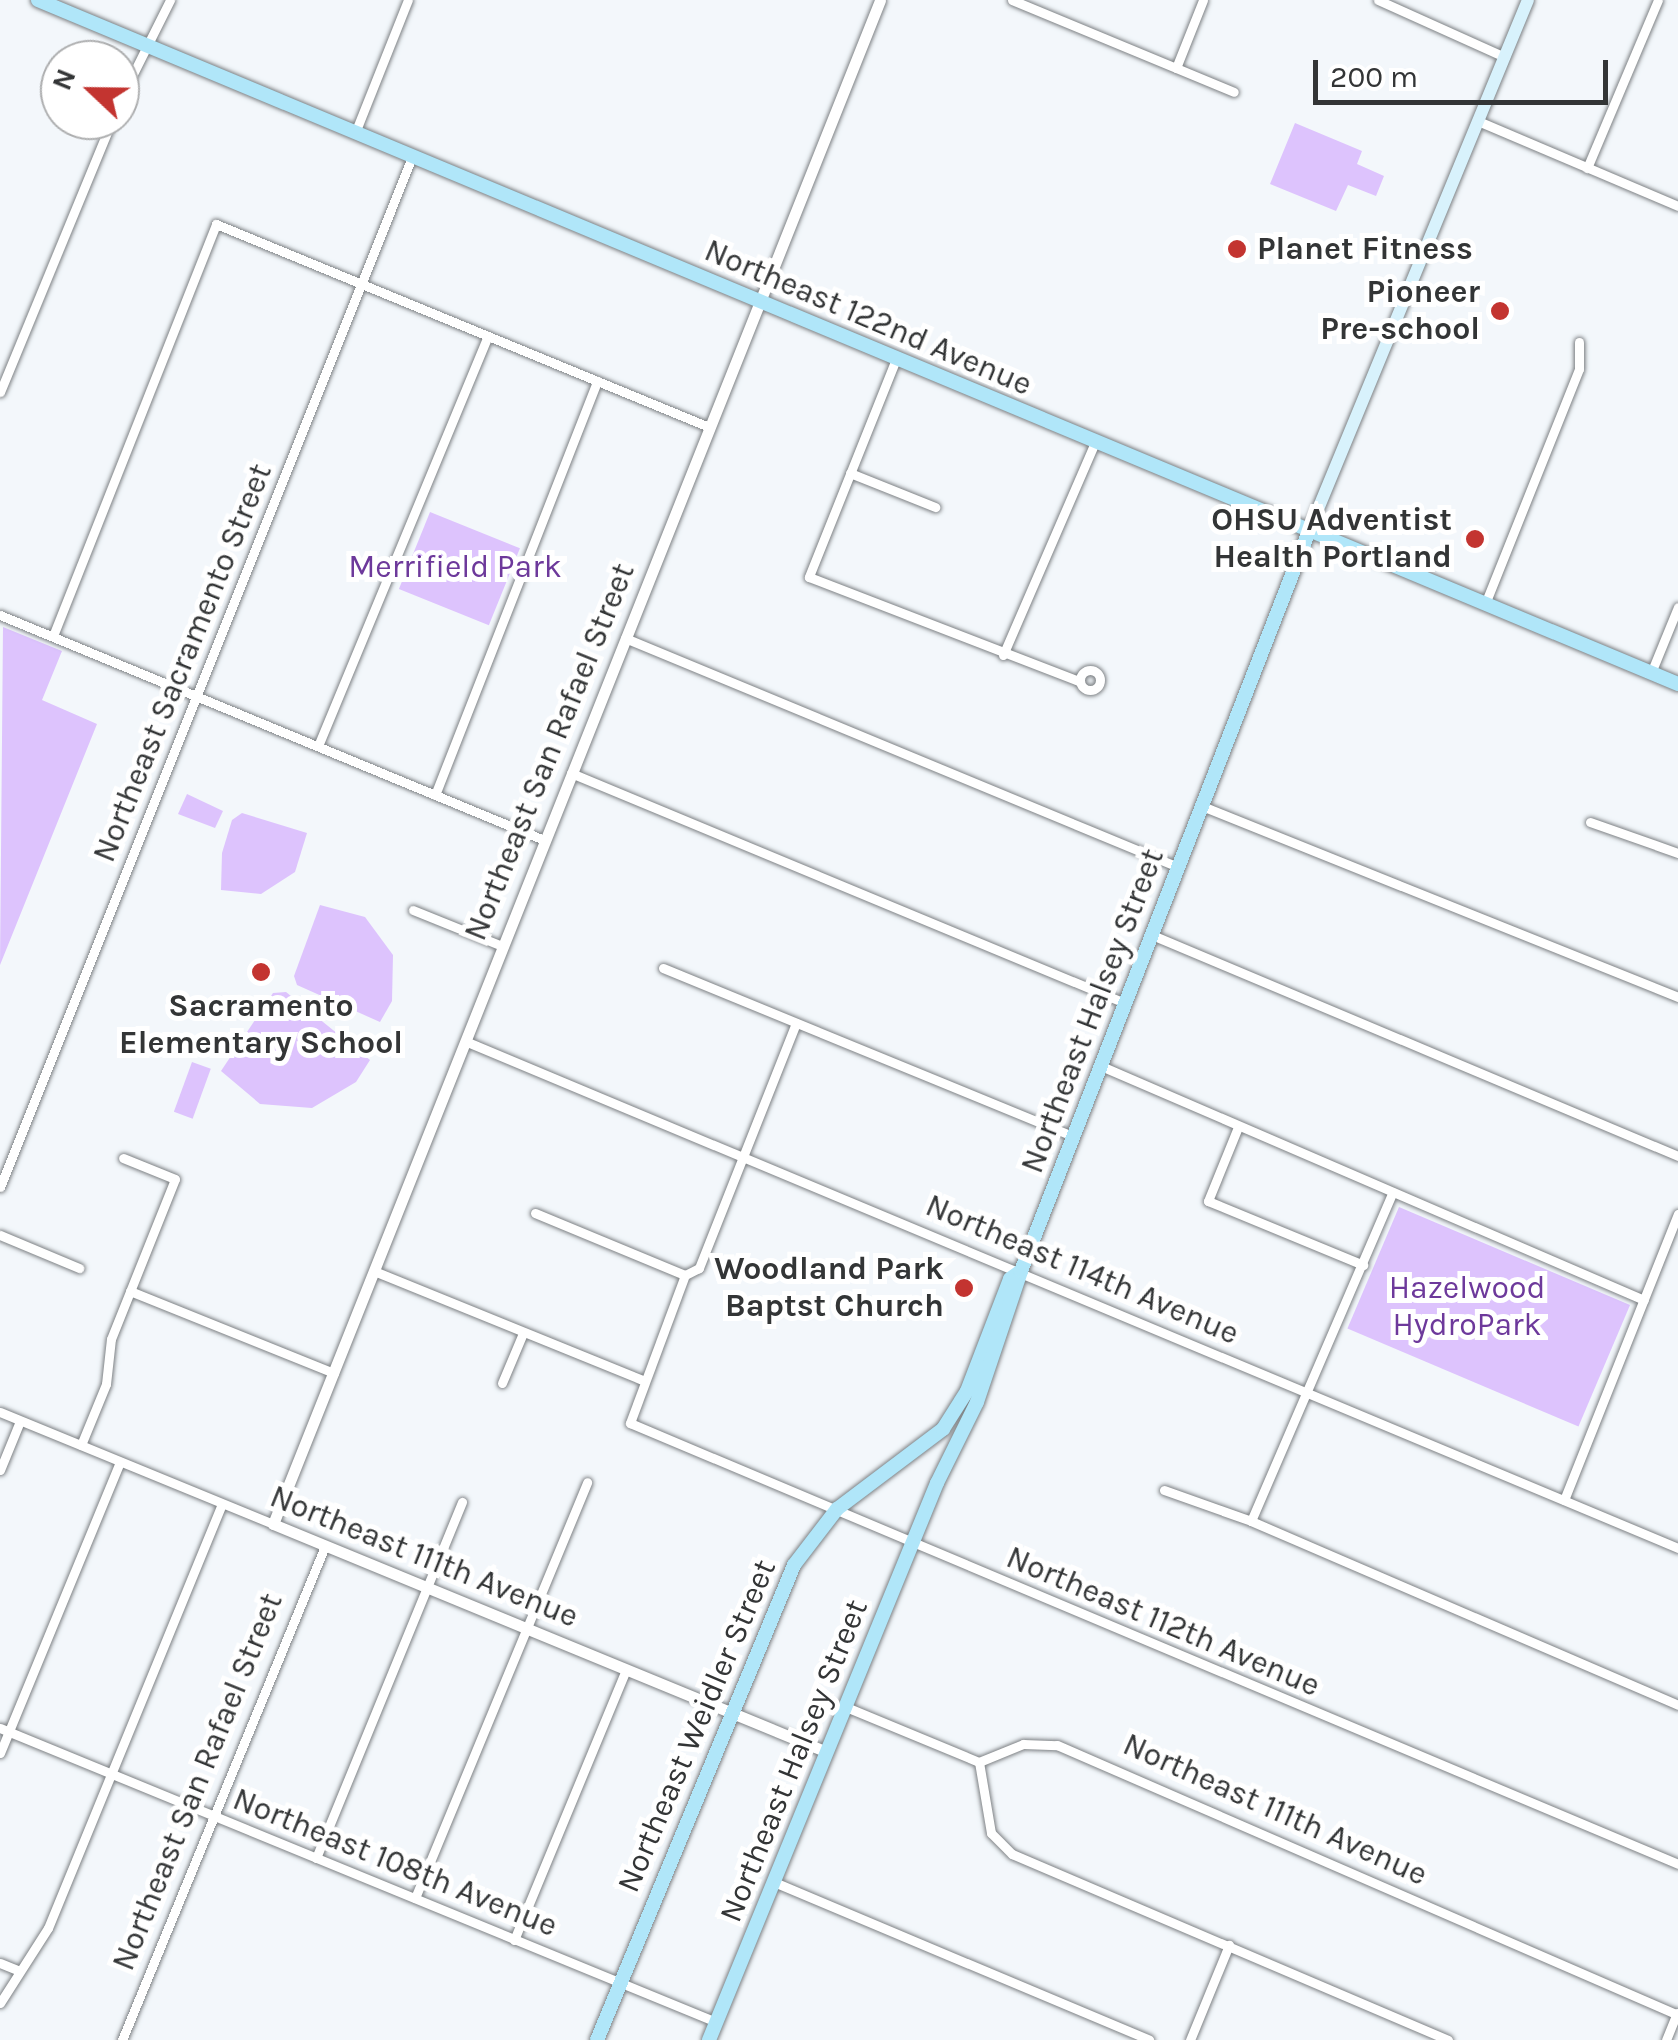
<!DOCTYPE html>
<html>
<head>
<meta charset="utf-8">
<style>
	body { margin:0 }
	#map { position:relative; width:1678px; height:2040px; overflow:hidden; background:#f3f7fb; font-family:Karla,sans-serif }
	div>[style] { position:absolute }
	.green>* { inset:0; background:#ddc3fd; transform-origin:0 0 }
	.roads { filter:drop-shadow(0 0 2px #7d8184) drop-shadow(0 0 2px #7d8184) }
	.minor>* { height:9px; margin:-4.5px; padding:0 4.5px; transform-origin:4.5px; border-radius:4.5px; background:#fff }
	.minor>.ring { margin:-4.5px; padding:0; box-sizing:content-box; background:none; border:9px solid #fff; border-radius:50% }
	.tertiary>* { height:11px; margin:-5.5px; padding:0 5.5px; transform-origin:5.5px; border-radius:5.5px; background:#fff }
	.secondary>* { height:12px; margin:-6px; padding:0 6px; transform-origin:6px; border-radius:6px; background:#d8f2fc }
	.primary>* { height:14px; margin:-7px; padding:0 7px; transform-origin:7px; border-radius:7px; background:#b0e6f9 }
	.dots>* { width:28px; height:28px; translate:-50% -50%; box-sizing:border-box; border:5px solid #fff; border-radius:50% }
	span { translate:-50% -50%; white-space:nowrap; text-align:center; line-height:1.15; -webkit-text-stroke:10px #fff; paint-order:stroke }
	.poi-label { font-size:32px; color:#333536; font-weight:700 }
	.left { translate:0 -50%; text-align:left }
	.right { translate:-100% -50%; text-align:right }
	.street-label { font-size:32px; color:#333536 }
	.park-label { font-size:32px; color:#6d399b }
	.north { position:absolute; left:40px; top:40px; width:100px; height:100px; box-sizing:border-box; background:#fff; border:2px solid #adaeaf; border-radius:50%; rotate:292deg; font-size:28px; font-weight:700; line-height:40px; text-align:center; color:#333536 }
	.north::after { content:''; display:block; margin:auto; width:35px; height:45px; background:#c33430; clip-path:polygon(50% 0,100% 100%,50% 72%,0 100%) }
	.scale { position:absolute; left:1313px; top:60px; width:295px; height:45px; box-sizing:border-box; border:5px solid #333536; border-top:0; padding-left:12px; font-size:30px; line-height:35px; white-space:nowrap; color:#333536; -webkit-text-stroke:8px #fff; paint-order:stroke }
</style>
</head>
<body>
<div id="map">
	<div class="green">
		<i style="clip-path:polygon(1295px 123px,1362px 151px,1357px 164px,1384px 176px,1376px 196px,1348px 185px,1336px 211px,1270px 184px)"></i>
		<i style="left:430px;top:512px;width:97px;height:83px;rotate:22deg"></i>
		<i style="clip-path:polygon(3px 627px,62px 651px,42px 700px,97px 724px,0 965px)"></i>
		<i style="clip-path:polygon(187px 794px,223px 811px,215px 828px,178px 814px)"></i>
		<i style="clip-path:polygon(242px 813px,307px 833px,295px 872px,261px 894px,221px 890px,222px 853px,232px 820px)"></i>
		<i style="clip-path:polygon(320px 905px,365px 917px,393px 955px,392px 1001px,380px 1022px,297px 985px,294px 976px)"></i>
		<i style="clip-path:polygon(286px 992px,370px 1060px,356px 1082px,312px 1108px,260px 1104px,221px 1071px,273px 993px)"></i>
		<i style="left:192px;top:1062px;width:20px;height:53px;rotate:20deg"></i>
		<i style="left:1399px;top:1207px;width:251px;height:132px;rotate:23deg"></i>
	</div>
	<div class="roads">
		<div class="minor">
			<i style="left:1012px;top:0;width:240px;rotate:22.5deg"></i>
			<i style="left:1378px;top:0;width:139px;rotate:24.2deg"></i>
			<i style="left:1176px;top:68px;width:73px;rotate:-68.3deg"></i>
			<i style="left:120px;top:100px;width:112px;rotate:-63.4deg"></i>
			<i style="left:1478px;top:121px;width:217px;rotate:23deg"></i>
			<i style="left:355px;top:133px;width:143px;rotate:-68.3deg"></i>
			<i style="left:1587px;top:168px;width:182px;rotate:-67.1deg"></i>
			<i style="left:896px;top:359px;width:235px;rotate:111.8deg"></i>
			<i style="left:809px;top:577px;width:289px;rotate:21.1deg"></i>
			<i style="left:0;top:392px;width:294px;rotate:-67.6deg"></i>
			<i style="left:850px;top:473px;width:92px;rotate:21.8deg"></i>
			<i style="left:1485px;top:604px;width:253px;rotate:-68.2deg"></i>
			<i style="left:1579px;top:369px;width:27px;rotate:-90deg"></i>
			<i style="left:0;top:615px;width:589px;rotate:22.47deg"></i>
			<i style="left:53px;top:636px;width:443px;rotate:-68.4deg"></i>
			<i style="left:216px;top:224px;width:533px;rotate:22.38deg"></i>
			<i style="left:625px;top:638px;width:599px;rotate:22.49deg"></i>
			<i style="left:1003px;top:655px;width:232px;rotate:-66.6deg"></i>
			<i class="ring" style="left:1080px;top:670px;width:11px;height:11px"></i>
			<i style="left:1651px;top:673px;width:71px;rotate:-67.8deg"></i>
			<i style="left:318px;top:746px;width:444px;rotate:-67.5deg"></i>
			<i style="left:571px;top:773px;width:600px;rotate:22.55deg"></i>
			<i style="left:435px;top:795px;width:445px;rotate:-68.6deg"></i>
			<i style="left:1202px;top:806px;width:513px;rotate:21.86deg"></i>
			<i style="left:1590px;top:822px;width:93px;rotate:19.4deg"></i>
			<i style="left:413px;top:910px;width:96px;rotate:22deg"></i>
			<i style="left:1152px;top:935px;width:571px;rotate:22.79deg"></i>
			<i style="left:663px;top:968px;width:443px;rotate:22.3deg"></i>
			<i style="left:796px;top:1023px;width:264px;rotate:111.6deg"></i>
			<i style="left:699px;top:1268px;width:16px;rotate:153deg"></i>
			<i style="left:685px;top:1275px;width:158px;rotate:110.4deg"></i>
			<i style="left:630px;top:1423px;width:1137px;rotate:22.82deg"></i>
			<i style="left:465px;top:1041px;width:1315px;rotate:22.68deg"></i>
			<i style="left:1101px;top:1066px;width:591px;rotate:23.31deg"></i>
			<i style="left:1238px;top:1127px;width:80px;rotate:112.1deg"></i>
			<i style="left:1208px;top:1201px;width:168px;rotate:22.4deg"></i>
			<i style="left:0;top:1187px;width:1109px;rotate:-68.2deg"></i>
			<i style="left:535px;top:1213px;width:162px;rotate:22.5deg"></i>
			<i style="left:0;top:1235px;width:86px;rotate:22.7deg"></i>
			<i style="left:374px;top:1271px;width:289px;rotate:22.1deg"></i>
			<i style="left:130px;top:1291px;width:220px;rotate:21.9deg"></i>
			<i style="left:502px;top:1383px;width:54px;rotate:-67.2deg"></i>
			<i style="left:0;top:1412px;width:295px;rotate:22.3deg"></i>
			<i style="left:81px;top:1445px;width:66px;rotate:-67.7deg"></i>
			<i style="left:106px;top:1384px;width:45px;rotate:-83.7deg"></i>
			<i style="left:111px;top:1339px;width:172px;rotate:-68.2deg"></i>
			<i style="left:175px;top:1179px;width:56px;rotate:-158deg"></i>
			<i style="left:0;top:1470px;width:53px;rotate:-67.8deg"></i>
			<i style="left:1164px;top:1490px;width:92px;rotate:19.6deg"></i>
			<i style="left:1251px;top:1521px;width:465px;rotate:23.3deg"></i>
			<i style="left:1564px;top:1500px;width:308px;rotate:-68.3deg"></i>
			<i style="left:1251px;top:1521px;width:358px;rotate:-66.7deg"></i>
			<i style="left:846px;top:1707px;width:144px;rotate:22.5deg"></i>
			<i style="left:979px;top:1762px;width:48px;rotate:-22.2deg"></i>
			<i style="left:1023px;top:1744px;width:34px;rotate:2deg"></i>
			<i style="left:1057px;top:1745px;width:677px;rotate:23.5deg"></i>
			<i style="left:0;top:1728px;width:774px;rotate:22.32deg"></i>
			<i style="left:0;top:1753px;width:315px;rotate:-67.6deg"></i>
			<i style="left:979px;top:1762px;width:72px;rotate:80.4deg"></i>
			<i style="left:991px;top:1833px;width:30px;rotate:45deg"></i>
			<i style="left:1012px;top:1854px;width:474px;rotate:23.1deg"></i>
			<i style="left:316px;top:1858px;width:385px;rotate:-67.7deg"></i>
			<i style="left:774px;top:1882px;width:407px;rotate:22.8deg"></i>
			<i style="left:415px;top:1898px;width:450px;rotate:-67.5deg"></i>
			<i style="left:514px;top:1940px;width:292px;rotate:-67.5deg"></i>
			<i style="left:0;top:1963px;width:18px;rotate:22deg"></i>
			<i style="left:0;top:2003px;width:89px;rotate:-57.4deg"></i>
			<i style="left:48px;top:1928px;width:458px;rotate:-67.7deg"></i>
			<i style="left:122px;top:2040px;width:534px;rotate:-67.66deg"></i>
			<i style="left:1190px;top:2040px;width:103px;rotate:-67.7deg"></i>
			<i style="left:1666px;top:2040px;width:29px;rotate:-68deg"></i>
		</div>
		<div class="tertiary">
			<i style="left:827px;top:1752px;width:599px;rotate:-157.63deg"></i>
			<i style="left:273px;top:1524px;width:1640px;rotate:-68.28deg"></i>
		</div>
		<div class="secondary">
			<i style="left:1309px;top:531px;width:574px;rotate:-67.59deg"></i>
		</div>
		<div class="primary">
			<i style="left:38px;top:0;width:1777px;rotate:22.64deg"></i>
			<i style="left:597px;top:2040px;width:514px;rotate:-67.47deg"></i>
			<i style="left:794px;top:1565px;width:71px;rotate:-52.5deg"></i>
			<i style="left:837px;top:1509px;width:133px;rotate:-37deg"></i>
			<i style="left:943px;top:1429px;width:45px;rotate:-57.7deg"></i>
			<i style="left:967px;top:1391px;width:120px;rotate:-69deg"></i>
			<i style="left:1010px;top:1279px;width:14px;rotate:-36deg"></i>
			<i style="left:709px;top:2040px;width:602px;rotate:-67.74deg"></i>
			<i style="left:937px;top:1483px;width:90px;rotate:-63.7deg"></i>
			<i style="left:977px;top:1402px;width:138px;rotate:-71.4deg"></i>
			<i style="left:1021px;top:1271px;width:794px;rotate:-68.73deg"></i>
		</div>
	</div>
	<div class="dots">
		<i style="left:1237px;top:249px;background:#c33430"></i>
		<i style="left:1500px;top:311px;background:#c33430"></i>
		<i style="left:1475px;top:539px;background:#c33430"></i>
		<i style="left:261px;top:972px;background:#c33430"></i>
		<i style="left:964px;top:1288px;background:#c33430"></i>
	</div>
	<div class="poi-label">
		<span class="left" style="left:1257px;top:249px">Planet Fitness</span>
		<span class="right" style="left:1480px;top:311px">Pioneer<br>Pre-school</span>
		<span class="right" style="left:1452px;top:539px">OHSU Adventist<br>Health Portland</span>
		<span style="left:261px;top:1025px">Sacramento<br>Elementary School</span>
		<span class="right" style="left:944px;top:1288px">Woodland Park<br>Baptst Church</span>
	</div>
	<div class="street-label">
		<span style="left:868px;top:318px;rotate:23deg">Northeast 122nd Avenue</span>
		<span style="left:183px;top:663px;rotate:-68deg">Northeast Sacramento Street</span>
		<span style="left:550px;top:752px;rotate:-68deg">Northeast San Rafael Street</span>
		<span style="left:1093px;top:1011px;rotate:-69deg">Northeast Halsey Street</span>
		<span style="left:1082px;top:1270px;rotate:23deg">Northeast 114th Avenue</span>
		<span style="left:424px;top:1557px;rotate:22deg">Northeast 111th Avenue</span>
		<span style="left:1163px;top:1622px;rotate:23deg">Northeast 112th Avenue</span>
		<span style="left:697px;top:1726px;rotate:-67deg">Northeast Weidler Street</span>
		<span style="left:794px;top:1761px;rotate:-68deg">Northeast Halsey Street</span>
		<span style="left:198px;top:1782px;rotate:-68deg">Northeast San Rafael Street</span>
		<span style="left:1275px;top:1810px;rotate:24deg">Northeast 111th Avenue</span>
		<span style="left:395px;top:1863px;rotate:22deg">Northeast 108th Avenue</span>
	</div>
	<div class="park-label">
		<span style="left:455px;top:567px">Merrifield Park</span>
		<span style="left:1467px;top:1307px">Hazelwood<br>HydroPark</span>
	</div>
	<div class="north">N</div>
	<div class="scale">200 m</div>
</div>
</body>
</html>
